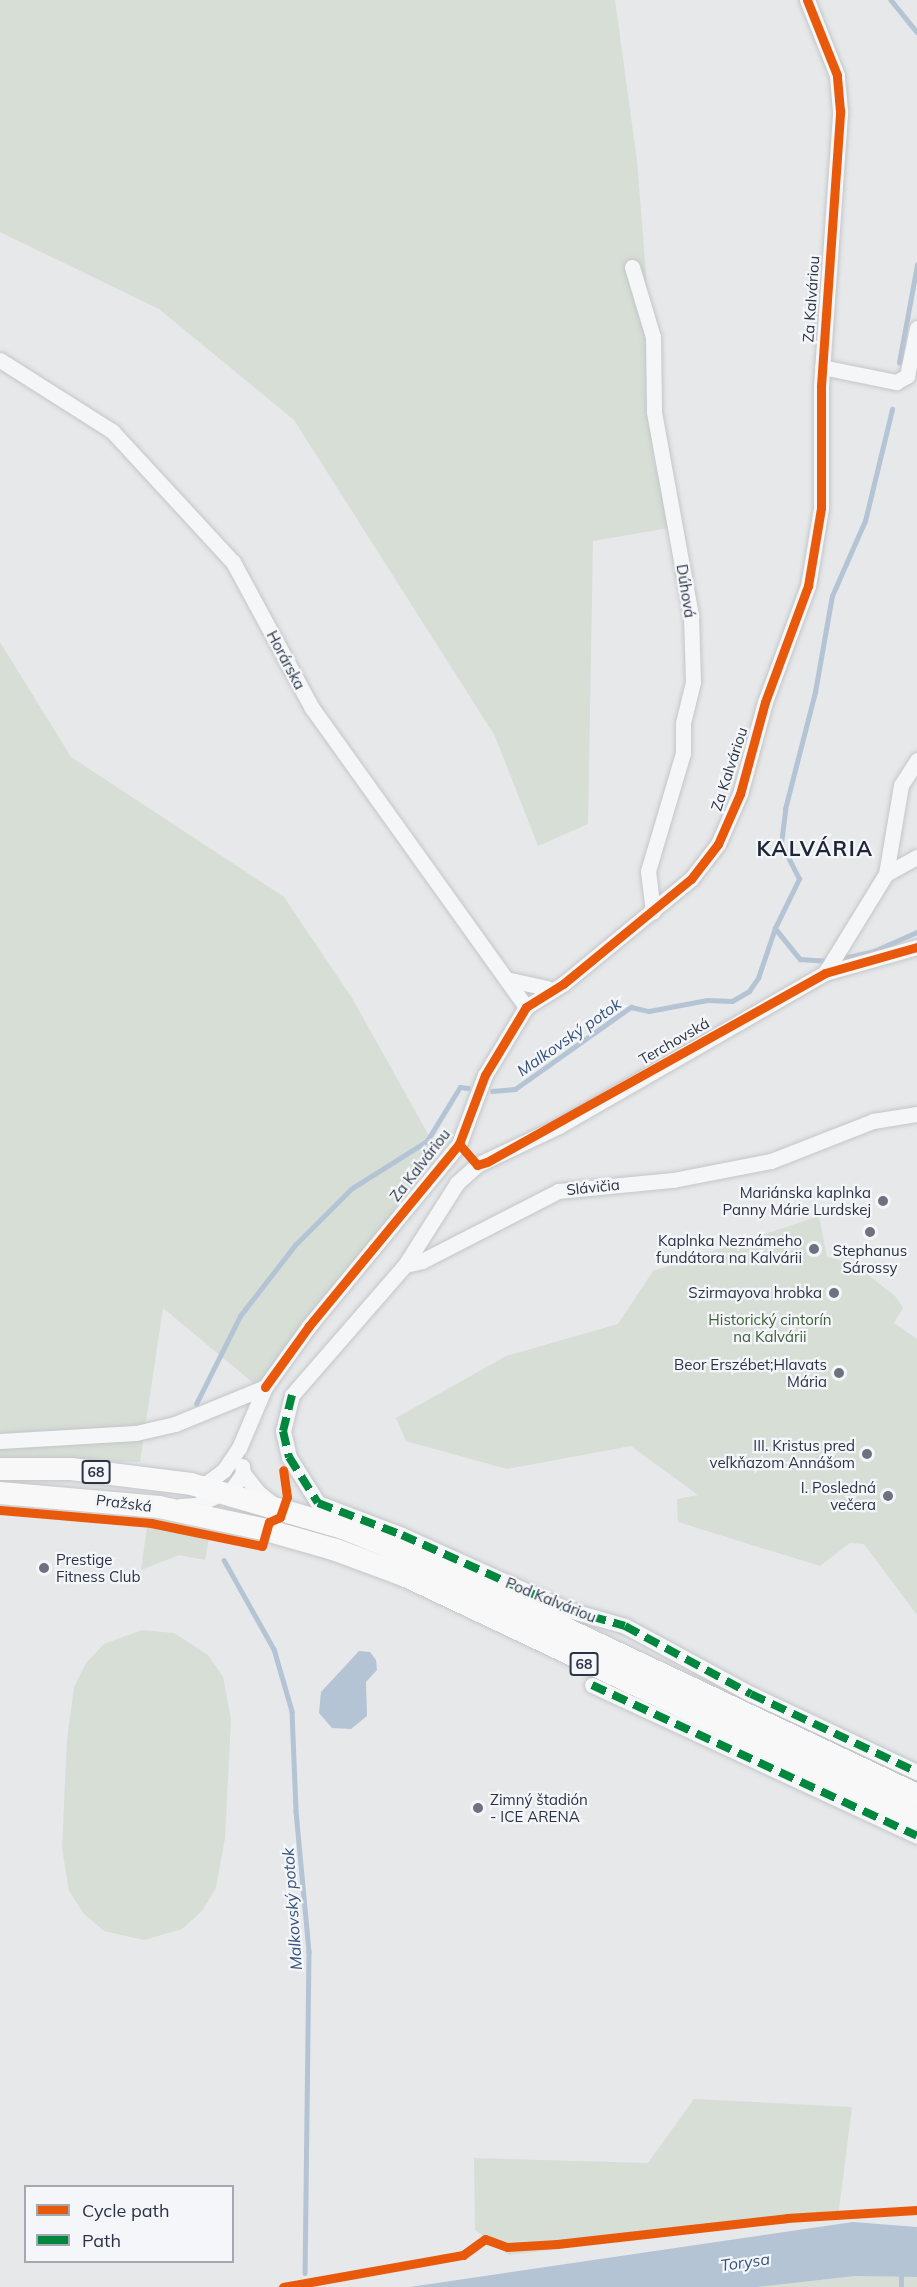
<!DOCTYPE html>
<html>
<head>
<meta charset="utf-8">
<style>
	body { margin:0 }
	#map { position:relative; width:917px; height:2287px; overflow:hidden; background:#e6e8ea; font-family:Mulish,sans-serif }
	div>[style] { position:absolute }
	.green>* { inset:0; background:#d6ded6 }
	.water>* { inset:0; background:#b4c4d5 }
	.stream>* { height:4.5px; margin:-2.25px; padding:0 2.25px; transform-origin:2.25px; border-radius:2.25px; background:#b4c4d5 }
	.roads { filter:drop-shadow(0 0 2px #c4c6c8) drop-shadow(0 0 2px #c4c6c8) }
	.street>* { height:15px; margin:-7.5px; padding:0 7.5px; transform-origin:7.5px; border-radius:7.5px; background:#f5f6f7 }
	.primary>* { height:22px; margin:-11px; padding:0 11px; transform-origin:11px; border-radius:11px; background:#f8f8f8 }
	.quiet>* { height:8px; margin-top:-4px; transform-origin:0; background:repeating-linear-gradient(90deg,#00873e 0 15px,transparent 0 23px) }
	.cycleway>* { height:9px; margin:-4.5px; padding:0 4.5px; transform-origin:4.5px; border-radius:4.5px; background:#e8590c }
	.dots>* { width:16px; height:16px; translate:-50% -50%; box-sizing:border-box; border:3px solid #f4f6f9; border-radius:50% }
	span { translate:-50% -50%; white-space:nowrap; text-align:center; line-height:1.15; -webkit-text-stroke:4.5px #f4f6f9; paint-order:stroke }
	.shield-label span { padding:2px 4px; background:#f4f6f9; border:2px solid; border-radius:4px; -webkit-text-stroke-width:0 }
	.shield-label { font-size:14px; color:#2b3445; font-weight:700 }
	.street-label { font-size:15px; color:#2b3445 }
	.poi-label { font-size:15px; color:#2b3445 }
	.right { translate:-100% -50%; text-align:right }
	.left { translate:0 -50%; text-align:left }
	.park-label { font-size:15px; color:#3f6138 }
	.water-label { font-size:16px; color:#34527a; font-style:italic }
	.district-label { font-size:21px; color:#1d2536; font-weight:700; letter-spacing:1.5px }
	.legend { position:absolute; left:24px; top:2185px; width:210px; height:78px; box-sizing:border-box; background:#f4f6f9; border:2px solid #a4a8b1; margin:0; padding:8px 10px; list-style:none; font-size:18px; color:#2b3445 }
	.legend li { display:flex; align-items:center; gap:12px; height:30px }
	.legend b { width:30px; border:2px solid #a4a8b1 }
</style>
</head>
<body>
<div id="map">
	<div class="green">
		<i style="clip-path:polygon(0 0,615px 0,637px 161px,651px 336px,653px 459px,674px 527px,593px 541px,588px 824px,538px 846px,495px 736px,294px 420px,159px 309px,0 232px)"></i>
		<i style="clip-path:polygon(0 642px,71px 757px,284px 897px,352px 998px,437px 1150px,264px 1392px,163px 1308px,140px 1462px,0 1459px)"></i>
		<i style="clip-path:polygon(819px 1216px,827px 1257px,854px 1264px,895px 1296px,903px 1308px,894px 1323px,917px 1339px,917px 1615px,864px 1544px,850px 1543px,820px 1566px,678px 1522px,677px 1499px,698px 1495px,631px 1446px,507px 1469px,406px 1441px,396px 1418px,506px 1356px,618px 1324px,653px 1271px)"></i>
		<i style="clip-path:polygon(147px 1527px,209px 1538px,205px 1560px,179px 1555px,141px 1570px)"></i>
		<i style="clip-path:polygon(142px 1630px,174px 1633px,208px 1655px,223px 1677px,231px 1719px,225px 1838px,216px 1888px,202px 1911px,182px 1929px,144px 1940px,104px 1931px,84px 1914px,69px 1891px,62px 1848px,67px 1740px,74px 1687px,86px 1663px,104px 1644px)"></i>
		<i style="clip-path:polygon(694px 2099px,852px 2107px,838px 2217px,509px 2255px,475px 2230px,474px 2158px,648px 2163px)"></i>
		<i style="clip-path:polygon(855px 2276px,917px 2277px,917px 2287px,758px 2287px)"></i>
	</div>
	<div class="water">
		<i style="clip-path:polygon(359px 1651px,370px 1652px,376px 1660px,377px 1670px,366px 1682px,367px 1716px,351px 1729px,332px 1728px,319px 1713px,321px 1692px)"></i>
		<i style="clip-path:polygon(853px 2222px,917px 2227px,917px 2277px,855px 2276px,758px 2287px,410px 2287px)"></i>
	</div>
	<div class="stream">
		<i style="left:891px;top:0;width:41px;rotate:50.9deg"></i>
		<i style="left:899px;top:363px;width:100px;rotate:-79.6deg"></i>
		<i style="left:775px;top:928px;width:40px;rotate:51deg"></i>
		<i style="left:800px;top:959px;width:29px;rotate:4deg"></i>
		<i style="left:838px;top:959px;width:35px;rotate:-12deg"></i>
		<i style="left:872px;top:952px;width:49px;rotate:-24deg"></i>
		<i style="left:492px;top:1091px;width:23px;rotate:-5deg"></i>
		<i style="left:515px;top:1089px;width:142px;rotate:-35.3deg"></i>
		<i style="left:631px;top:1007px;width:18px;rotate:13deg"></i>
		<i style="left:649px;top:1011px;width:59px;rotate:-10.7deg"></i>
		<i style="left:707px;top:1000px;width:25px;rotate:2deg"></i>
		<i style="left:732px;top:1001px;width:20px;rotate:-30deg"></i>
		<i style="left:749px;top:991px;width:16px;rotate:-55deg"></i>
		<i style="left:758px;top:978px;width:53px;rotate:-71.2deg"></i>
		<i style="left:775px;top:928px;width:55px;rotate:-63.9deg"></i>
		<i style="left:799px;top:879px;width:39px;rotate:-117deg"></i>
		<i style="left:781px;top:844px;width:35px;rotate:-83deg"></i>
		<i style="left:785px;top:809px;width:121px;rotate:-75.6deg"></i>
		<i style="left:815px;top:692px;width:97px;rotate:-80deg"></i>
		<i style="left:832px;top:596px;width:82px;rotate:-66.3deg"></i>
		<i style="left:865px;top:521px;width:115px;rotate:-76.4deg"></i>
		<i style="left:196px;top:1404px;width:98px;rotate:-63.4deg"></i>
		<i style="left:240px;top:1316px;width:90px;rotate:-52.2deg"></i>
		<i style="left:295px;top:1245px;width:79px;rotate:-45deg"></i>
		<i style="left:351px;top:1189px;width:90px;rotate:-32.3deg"></i>
		<i style="left:427px;top:1141px;width:63px;rotate:-58.6deg"></i>
		<i style="left:460px;top:1087px;width:8px;rotate:7deg"></i>
		<i style="left:224px;top:1560px;width:102px;rotate:60.7deg"></i>
		<i style="left:274px;top:1649px;width:65px;rotate:73.8deg"></i>
		<i style="left:292px;top:1711px;width:100px;rotate:87.7deg"></i>
		<i style="left:296px;top:1811px;width:141px;rotate:84.7deg"></i>
		<i style="left:309px;top:1951px;width:322px;rotate:90.7deg"></i>
		<i style="left:304px;top:2287px;width:1px;rotate:-90deg"></i>
		<i style="left:901px;top:2287px;width:15px;rotate:-90deg"></i>
	</div>
	<div class="roads">
		<div class="street">
			<i style="left:632px;top:267px;width:73px;rotate:73.3deg"></i>
			<i style="left:653px;top:337px;width:75px;rotate:89.2deg"></i>
			<i style="left:654px;top:412px;width:206px;rotate:79.7deg"></i>
			<i style="left:691px;top:615px;width:67px;rotate:88.3deg"></i>
			<i style="left:693px;top:682px;width:42px;rotate:103.7deg"></i>
			<i style="left:683px;top:723px;width:30px;rotate:90deg"></i>
			<i style="left:683px;top:753px;width:123px;rotate:106.5deg"></i>
			<i style="left:648px;top:871px;width:41px;rotate:83deg"></i>
			<i style="left:0;top:360px;width:133px;rotate:32.4deg"></i>
			<i style="left:112px;top:431px;width:178px;rotate:47.3deg"></i>
			<i style="left:233px;top:562px;width:166px;rotate:61.6deg"></i>
			<i style="left:312px;top:708px;width:368px;rotate:54.4deg"></i>
			<i style="left:822px;top:367px;width:76px;rotate:11.5deg"></i>
			<i style="left:896px;top:382px;width:13px;rotate:-29deg"></i>
			<i style="left:907px;top:376px;width:49px;rotate:-78.2deg"></i>
			<i style="left:886px;top:874px;width:35px;rotate:-29deg"></i>
			<i style="left:917px;top:947px;width:96px;rotate:164.2deg"></i>
			<i style="left:825px;top:973px;width:307px;rotate:150.1deg"></i>
			<i style="left:559px;top:1126px;width:91px;rotate:154.6deg"></i>
			<i style="left:477px;top:1165px;width:27px;rotate:138deg"></i>
			<i style="left:457px;top:1183px;width:97px;rotate:122.4deg"></i>
			<i style="left:405px;top:1265px;width:172px;rotate:131deg"></i>
			<i style="left:292px;top:1395px;width:37px;rotate:104deg"></i>
			<i style="left:283px;top:1431px;width:27px;rotate:77deg"></i>
			<i style="left:289px;top:1457px;width:54px;rotate:57.8deg"></i>
			<i style="left:318px;top:1503px;width:90px;rotate:20.9deg"></i>
			<i style="left:402px;top:1535px;width:183px;rotate:24.2deg"></i>
			<i style="left:569px;top:1610px;width:58px;rotate:15.9deg"></i>
			<i style="left:625px;top:1626px;width:143px;rotate:28.4deg"></i>
			<i style="left:751px;top:1694px;width:183px;rotate:25.2deg"></i>
			<i style="left:825px;top:973px;width:116px;rotate:-58.4deg"></i>
			<i style="left:886px;top:874px;width:90px;rotate:-80.4deg"></i>
			<i style="left:901px;top:785px;width:30px;rotate:-57deg"></i>
			<i style="left:506px;top:979px;width:42px;rotate:12.4deg"></i>
			<i style="left:405px;top:1265px;width:17px;rotate:-13deg"></i>
			<i style="left:422px;top:1261px;width:153px;rotate:-27.2deg"></i>
			<i style="left:558px;top:1191px;width:116px;rotate:-5.5deg"></i>
			<i style="left:673px;top:1180px;width:100px;rotate:-11deg"></i>
			<i style="left:771px;top:1161px;width:110px;rotate:-21.4deg"></i>
			<i style="left:873px;top:1121px;width:45px;rotate:-9deg"></i>
			<i style="left:0;top:1441px;width:136px;rotate:-3.4deg"></i>
			<i style="left:136px;top:1433px;width:40px;rotate:-13deg"></i>
			<i style="left:175px;top:1424px;width:97px;rotate:-22.3deg"></i>
			<i style="left:242px;top:1466px;width:7px;rotate:82deg"></i>
			<i style="left:243px;top:1473px;width:24px;rotate:52deg"></i>
			<i style="left:258px;top:1492px;width:19px;rotate:39deg"></i>
			<i style="left:196px;top:1484px;width:11px;rotate:-5deg"></i>
			<i style="left:207px;top:1483px;width:21px;rotate:-37deg"></i>
			<i style="left:224px;top:1470px;width:27px;rotate:-56deg"></i>
			<i style="left:239px;top:1448px;width:66px;rotate:-66.9deg"></i>
			<i style="left:265px;top:1387px;width:75px;rotate:-54.2deg"></i>
			<i style="left:309px;top:1326px;width:236px;rotate:-50.5deg"></i>
			<i style="left:459px;top:1144px;width:74px;rotate:-69.4deg"></i>
			<i style="left:485px;top:1075px;width:79px;rotate:-58.9deg"></i>
			<i style="left:526px;top:1007px;width:44px;rotate:-31.9deg"></i>
			<i style="left:563px;top:984px;width:166px;rotate:-39.4deg"></i>
			<i style="left:691px;top:879px;width:44px;rotate:-52.4deg"></i>
			<i style="left:718px;top:844px;width:55px;rotate:-66.3deg"></i>
			<i style="left:740px;top:794px;width:95px;rotate:-74.8deg"></i>
			<i style="left:765px;top:702px;width:124px;rotate:-69.7deg"></i>
			<i style="left:808px;top:586px;width:79px;rotate:-80.5deg"></i>
			<i style="left:821px;top:508px;width:122px;rotate:-90deg"></i>
			<i style="left:821px;top:386px;width:276px;rotate:-86deg"></i>
			<i style="left:840px;top:111px;width:36px;rotate:-95deg"></i>
			<i style="left:837px;top:75px;width:81px;rotate:-111.8deg"></i>
			<i style="left:180px;top:1506px;width:16px;rotate:-4deg"></i>
			<i style="left:196px;top:1505px;width:39px;rotate:-24deg"></i>
			<i style="left:232px;top:1489px;width:19px;rotate:-55deg"></i>
			<i style="left:592px;top:1685px;width:358px;rotate:24.9deg"></i>
		</div>
		<div class="primary">
			<i style="left:0;top:1469px;width:71px"></i>
			<i style="left:71px;top:1469px;width:121px;rotate:7.1deg"></i>
			<i style="left:191px;top:1484px;width:158px;rotate:16.1deg"></i>
			<i style="left:343px;top:1528px;width:74px;rotate:22.1deg"></i>
			<i style="left:412px;top:1556px;width:559px;rotate:25.33deg"></i>
			<i style="left:0;top:1493px;width:160px;rotate:5deg"></i>
			<i style="left:159px;top:1507px;width:109px;rotate:12.1deg"></i>
			<i style="left:266px;top:1530px;width:73px;rotate:15.9deg"></i>
			<i style="left:336px;top:1550px;width:75px;rotate:20.4deg"></i>
			<i style="left:406px;top:1576px;width:565px;rotate:25.34deg"></i>
		</div>
	</div>
	<div class="quiet">
		<i style="left:292px;top:1395px;width:37px;rotate:104deg"></i>
		<i style="left:283px;top:1431px;width:27px;rotate:77deg"></i>
		<i style="left:289px;top:1457px;width:54px;rotate:57.8deg"></i>
		<i style="left:318px;top:1503px;width:90px;rotate:20.9deg"></i>
		<i style="left:402px;top:1535px;width:183px;rotate:24.2deg"></i>
		<i style="left:569px;top:1610px;width:58px;rotate:15.9deg"></i>
		<i style="left:625px;top:1626px;width:143px;rotate:28.4deg"></i>
		<i style="left:751px;top:1694px;width:183px;rotate:25.2deg"></i>
		<i style="left:592px;top:1685px;width:358px;rotate:24.9deg"></i>
	</div>
	<div class="cycleway">
		<i style="left:459px;top:1144px;width:28px;rotate:49deg"></i>
		<i style="left:477px;top:1165px;width:10px;rotate:-17deg"></i>
		<i style="left:487px;top:1162px;width:387px;rotate:-29.2deg"></i>
		<i style="left:825px;top:973px;width:96px;rotate:-15.8deg"></i>
		<i style="left:265px;top:1387px;width:75px;rotate:-54.2deg"></i>
		<i style="left:309px;top:1326px;width:236px;rotate:-50.5deg"></i>
		<i style="left:459px;top:1144px;width:74px;rotate:-69.4deg"></i>
		<i style="left:485px;top:1075px;width:79px;rotate:-58.9deg"></i>
		<i style="left:526px;top:1007px;width:44px;rotate:-31.9deg"></i>
		<i style="left:563px;top:984px;width:166px;rotate:-39.4deg"></i>
		<i style="left:691px;top:879px;width:44px;rotate:-52.4deg"></i>
		<i style="left:718px;top:844px;width:55px;rotate:-66.3deg"></i>
		<i style="left:740px;top:794px;width:95px;rotate:-74.8deg"></i>
		<i style="left:765px;top:702px;width:124px;rotate:-69.7deg"></i>
		<i style="left:808px;top:586px;width:79px;rotate:-80.5deg"></i>
		<i style="left:821px;top:508px;width:122px;rotate:-90deg"></i>
		<i style="left:821px;top:386px;width:276px;rotate:-86deg"></i>
		<i style="left:840px;top:111px;width:36px;rotate:-95deg"></i>
		<i style="left:837px;top:75px;width:81px;rotate:-111.8deg"></i>
		<i style="left:0;top:1510px;width:152px;rotate:4.9deg"></i>
		<i style="left:151px;top:1523px;width:113px;rotate:11.7deg"></i>
		<i style="left:262px;top:1546px;width:25px;rotate:-74deg"></i>
		<i style="left:269px;top:1522px;width:12px;rotate:-24deg"></i>
		<i style="left:280px;top:1517px;width:21px;rotate:-71deg"></i>
		<i style="left:287px;top:1497px;width:27px;rotate:-98deg"></i>
		<i style="left:283px;top:2287px;width:183px;rotate:-10.1deg"></i>
		<i style="left:463px;top:2255px;width:27px;rotate:-36deg"></i>
		<i style="left:485px;top:2239px;width:23px;rotate:20deg"></i>
		<i style="left:507px;top:2247px;width:50px;rotate:-3.4deg"></i>
		<i style="left:557px;top:2244px;width:231px;rotate:-6.4deg"></i>
		<i style="left:787px;top:2218px;width:130px;rotate:-3.5deg"></i>
	</div>
	<div class="dots">
		<i style="left:883px;top:1201px;background:#6c737f"></i>
		<i style="left:870px;top:1232px;background:#6c737f"></i>
		<i style="left:814px;top:1249px;background:#6c737f"></i>
		<i style="left:834px;top:1293px;background:#6c737f"></i>
		<i style="left:839px;top:1373px;background:#6c737f"></i>
		<i style="left:867px;top:1454px;background:#6c737f"></i>
		<i style="left:888px;top:1496px;background:#6c737f"></i>
		<i style="left:44px;top:1568px;background:#6c737f"></i>
		<i style="left:478px;top:1808px;background:#6c737f"></i>
	</div>
	<div class="shield-label">
		<span style="left:96px;top:1472px">68</span>
		<span style="left:584px;top:1664px">68</span>
	</div>
	<div class="street-label">
		<span style="left:811px;top:299px;rotate:-86deg">Za Kalváriou</span>
		<span style="left:686px;top:591px;rotate:81deg">Dúhová</span>
		<span style="left:286px;top:660px;rotate:62deg">Horárska</span>
		<span style="left:729px;top:769px;rotate:-72deg">Za Kalváriou</span>
		<span style="left:674px;top:1041px;rotate:-30deg">Terchovská</span>
		<span style="left:420px;top:1165px;rotate:-52deg">Za Kalváriou</span>
		<span style="left:593px;top:1187px;rotate:-6deg">Slávičia</span>
		<span style="left:124px;top:1503px;rotate:7deg">Pražská</span>
		<span style="left:551px;top:1600px;rotate:22deg">Pod Kalváriou</span>
	</div>
	<div class="poi-label">
		<span class="right" style="left:871px;top:1201px">Mariánska kaplnka<br>Panny Márie Lurdskej</span>
		<span class="right" style="left:802px;top:1249px">Kaplnka Neznámeho<br>fundátora na Kalvárii</span>
		<span style="left:870px;top:1259px">Stephanus<br>Sárossy</span>
		<span class="right" style="left:822px;top:1293px">Szirmayova hrobka</span>
		<span class="right" style="left:827px;top:1373px">Beor Erszébet;Hlavats<br>Mária</span>
		<span class="right" style="left:855px;top:1454px">III. Kristus pred<br>veľkňazom Annášom</span>
		<span class="right" style="left:876px;top:1496px">I. Posledná<br>večera</span>
		<span class="left" style="left:56px;top:1568px">Prestige<br>Fitness Club</span>
		<span class="left" style="left:490px;top:1808px">Zimný štadión<br>- ICE ARENA</span>
	</div>
	<div class="park-label">
		<span style="left:770px;top:1328px">Historický cintorín<br>na Kalvárii</span>
	</div>
	<div class="water-label">
		<span style="left:569px;top:1037px;rotate:-35deg">Malkovský potok</span>
		<span style="left:292px;top:1909px;rotate:-94deg">Malkovský potok</span>
		<span style="left:745px;top:2262px;rotate:-8deg">Torysa</span>
	</div>
	<div class="district-label">
		<span style="left:815px;top:848px">KALVÁRIA</span>
	</div>
	<ul class="legend">
	<li><b style="height:8px;background:#e8590c"></b>Cycle path</li>
	<li><b style="height:8px;background:#00873e"></b>Path</li>
	</ul>
</div>
</body>
</html>
